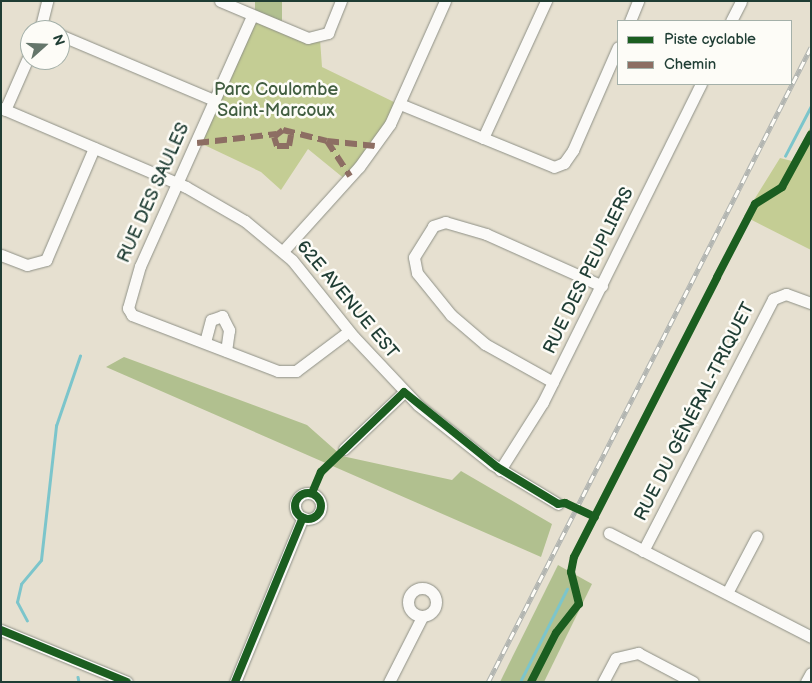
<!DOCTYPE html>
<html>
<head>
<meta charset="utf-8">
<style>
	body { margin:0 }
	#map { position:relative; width:812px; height:683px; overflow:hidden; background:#e6e0d0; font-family:"Balsamiq Sans",sans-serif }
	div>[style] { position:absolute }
	.green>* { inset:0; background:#c4cd94 }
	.forest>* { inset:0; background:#b1c08f }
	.stream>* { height:2.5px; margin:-1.25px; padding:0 1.25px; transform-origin:1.25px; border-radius:1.25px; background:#7cc5cb }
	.roads { filter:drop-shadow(0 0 1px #8e9086) drop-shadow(0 0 1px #8e9086) }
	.minor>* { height:11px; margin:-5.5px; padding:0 5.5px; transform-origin:5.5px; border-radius:5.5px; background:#fbfaf8 }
	.minor>.ring { margin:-5.5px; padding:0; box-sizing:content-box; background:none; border:11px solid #fbfaf8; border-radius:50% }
	.rail>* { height:4.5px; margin-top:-2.25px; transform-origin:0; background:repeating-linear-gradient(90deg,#fdfcf7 0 8px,#b2b5b1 0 16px); box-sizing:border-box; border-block:1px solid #b2b5b1 }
	.quiet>* { height:6px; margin-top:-3px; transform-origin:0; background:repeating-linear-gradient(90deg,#8d6e63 0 12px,transparent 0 18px) }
	.cycleway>* { height:8px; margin:-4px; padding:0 4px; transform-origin:4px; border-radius:4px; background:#1b5e20 }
	.cycleway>.ring { margin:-4px; padding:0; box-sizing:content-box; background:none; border:8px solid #1b5e20; border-radius:50% }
	span { translate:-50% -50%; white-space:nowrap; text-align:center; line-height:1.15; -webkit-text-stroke:5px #fdfcf7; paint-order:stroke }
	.park-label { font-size:18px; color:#415d40 }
	.street-label { font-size:18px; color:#1f3d34 }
	.frame { position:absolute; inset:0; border:2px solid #1f3d34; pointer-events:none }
	.legend { position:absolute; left:617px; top:20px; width:175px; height:65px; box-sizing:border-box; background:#fdfcf7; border:1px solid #a4b0a9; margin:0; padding:6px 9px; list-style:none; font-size:15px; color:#1f3d34 }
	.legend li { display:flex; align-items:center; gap:10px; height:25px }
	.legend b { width:25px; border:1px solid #a4b0a9 }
	.north { position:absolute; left:20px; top:20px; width:50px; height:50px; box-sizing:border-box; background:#fdfcf7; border:1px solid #a4b0a9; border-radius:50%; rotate:70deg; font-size:14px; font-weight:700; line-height:20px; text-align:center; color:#1f3d34 }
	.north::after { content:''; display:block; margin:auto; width:18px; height:22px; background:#65766b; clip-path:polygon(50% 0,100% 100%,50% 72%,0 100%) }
</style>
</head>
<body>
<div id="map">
	<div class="green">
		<i style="clip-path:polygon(253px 17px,320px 39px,322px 67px,396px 103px,375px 144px,346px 180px,308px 149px,281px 190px,261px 172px,198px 142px)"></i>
		<i style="clip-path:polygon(811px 126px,811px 250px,744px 216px,780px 158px,792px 161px)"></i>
	</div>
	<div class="forest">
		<i style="clip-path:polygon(255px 1px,282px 1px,282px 21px,255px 14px)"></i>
		<i style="clip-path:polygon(124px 357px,307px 425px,342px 456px,452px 480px,461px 471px,552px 524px,541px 557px,106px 367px)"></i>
		<i style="clip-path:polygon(558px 565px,592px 584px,544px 682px,500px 682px)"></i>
	</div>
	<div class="stream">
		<i style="left:785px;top:156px;width:56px;rotate:-62.5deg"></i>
		<i style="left:27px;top:621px;width:21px;rotate:-118deg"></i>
		<i style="left:17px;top:602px;width:18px;rotate:-77deg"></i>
		<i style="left:21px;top:584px;width:31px;rotate:-50deg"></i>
		<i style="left:41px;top:560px;width:135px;rotate:-83.6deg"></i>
		<i style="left:56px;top:426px;width:74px;rotate:-71.1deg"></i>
		<i style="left:78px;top:677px;width:5px;rotate:79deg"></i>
		<i style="left:520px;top:682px;width:104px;rotate:-63.2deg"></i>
	</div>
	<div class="roads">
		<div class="minor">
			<i style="left:220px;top:1px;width:95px;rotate:22.8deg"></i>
			<i style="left:308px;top:38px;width:21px;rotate:-14deg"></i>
			<i style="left:328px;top:33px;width:35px;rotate:-68deg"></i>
			<i style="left:252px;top:16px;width:274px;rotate:114.1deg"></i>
			<i style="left:140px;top:266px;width:44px;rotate:105.9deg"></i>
			<i style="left:128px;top:308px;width:8px;rotate:60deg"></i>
			<i style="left:132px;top:315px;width:156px;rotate:21deg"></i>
			<i style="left:278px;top:371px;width:18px"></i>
			<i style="left:296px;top:371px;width:66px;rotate:-37deg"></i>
			<i style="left:630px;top:21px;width:22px;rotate:-68deg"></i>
			<i style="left:731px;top:21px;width:22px;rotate:-63deg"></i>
			<i style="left:40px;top:30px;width:30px;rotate:-76deg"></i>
			<i style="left:60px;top:35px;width:167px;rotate:22.9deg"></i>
			<i style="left:400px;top:104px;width:166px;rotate:22.2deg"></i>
			<i style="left:554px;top:167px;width:11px;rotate:-22deg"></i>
			<i style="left:564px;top:163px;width:16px;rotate:-55deg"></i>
			<i style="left:573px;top:150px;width:112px;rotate:-66.4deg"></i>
			<i style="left:1px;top:108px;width:201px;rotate:23.1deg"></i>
			<i style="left:186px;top:187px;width:68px;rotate:30deg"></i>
			<i style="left:245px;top:221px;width:61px;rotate:39.7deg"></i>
			<i style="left:292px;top:260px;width:99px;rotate:51.2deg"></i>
			<i style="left:354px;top:337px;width:93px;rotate:46.7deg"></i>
			<i style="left:418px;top:405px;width:95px;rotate:38.6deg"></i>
			<i style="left:492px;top:464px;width:77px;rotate:31.2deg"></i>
			<i style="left:5px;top:110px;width:62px;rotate:-66.3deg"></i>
			<i style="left:483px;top:138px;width:151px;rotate:-65.3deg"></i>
			<i style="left:283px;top:251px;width:113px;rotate:-47.9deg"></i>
			<i style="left:359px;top:167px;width:53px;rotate:-54.2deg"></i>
			<i style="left:390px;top:124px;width:135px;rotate:-65.9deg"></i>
			<i style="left:1px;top:255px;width:28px;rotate:21deg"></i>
			<i style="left:27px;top:265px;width:20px;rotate:-15deg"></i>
			<i style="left:46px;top:260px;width:122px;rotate:-66.8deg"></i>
			<i style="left:205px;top:342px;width:23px;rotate:-75deg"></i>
			<i style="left:211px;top:320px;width:12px;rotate:-20deg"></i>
			<i style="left:222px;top:316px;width:16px;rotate:63deg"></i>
			<i style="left:229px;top:330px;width:21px;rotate:98deg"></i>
			<i style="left:553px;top:382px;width:78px;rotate:-150.8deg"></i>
			<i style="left:485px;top:344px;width:45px;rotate:-139.5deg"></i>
			<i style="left:451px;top:315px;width:54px;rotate:-129deg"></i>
			<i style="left:417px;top:273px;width:16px;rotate:-101deg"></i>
			<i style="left:414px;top:257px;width:36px;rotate:-58deg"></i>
			<i style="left:433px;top:226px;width:13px;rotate:-18deg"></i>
			<i style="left:445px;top:222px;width:43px;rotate:16.3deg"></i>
			<i style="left:486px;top:234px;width:127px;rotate:24.1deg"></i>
			<i style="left:344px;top:449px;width:83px;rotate:-43.5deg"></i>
			<i style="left:500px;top:470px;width:80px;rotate:-57.7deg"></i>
			<i style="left:543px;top:402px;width:355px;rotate:-63.6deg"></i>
			<i class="ring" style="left:295px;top:493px;width:15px;height:15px"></i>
			<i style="left:609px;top:533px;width:227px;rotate:27.2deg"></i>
			<i style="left:643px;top:551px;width:284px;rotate:-62.7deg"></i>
			<i style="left:773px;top:299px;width:14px;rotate:-21deg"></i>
			<i style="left:786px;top:294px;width:27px;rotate:20deg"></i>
			<i class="ring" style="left:408px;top:588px;width:17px;height:17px"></i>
			<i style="left:727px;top:593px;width:64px;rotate:-62.2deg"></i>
			<i style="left:1px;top:630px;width:136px;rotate:22.4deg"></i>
			<i style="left:235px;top:682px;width:178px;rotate:-67.6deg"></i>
			<i style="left:389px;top:682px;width:73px;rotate:-63.1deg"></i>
			<i style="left:603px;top:682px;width:27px;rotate:-62deg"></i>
			<i style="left:616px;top:658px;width:23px;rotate:-13deg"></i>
			<i style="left:638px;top:653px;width:62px;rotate:27.8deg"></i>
			<i style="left:806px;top:682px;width:10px;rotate:-61deg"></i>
		</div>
	</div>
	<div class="rail">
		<i style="left:488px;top:682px;width:712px;rotate:-63.04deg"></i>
	</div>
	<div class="quiet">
		<i style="left:291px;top:135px;width:11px;rotate:100deg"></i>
		<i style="left:289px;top:146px;width:12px;rotate:180deg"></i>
		<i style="left:277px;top:146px;width:9px;rotate:-108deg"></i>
		<i style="left:274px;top:137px;width:11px;rotate:-38deg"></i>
		<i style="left:283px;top:130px;width:45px;rotate:14deg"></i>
		<i style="left:327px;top:141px;width:42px;rotate:56.7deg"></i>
		<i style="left:327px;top:141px;width:48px;rotate:5.9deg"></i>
		<i style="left:197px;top:143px;width:80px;rotate:-6.5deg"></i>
	</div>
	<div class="cycleway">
		<i style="left:312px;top:493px;width:23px;rotate:-67deg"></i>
		<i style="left:321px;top:472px;width:115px;rotate:-43.9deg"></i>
		<i style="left:404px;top:392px;width:119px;rotate:38.9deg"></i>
		<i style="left:497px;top:467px;width:71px;rotate:31.2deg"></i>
		<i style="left:558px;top:504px;width:7px;rotate:-8deg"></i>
		<i style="left:565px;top:503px;width:33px;rotate:25deg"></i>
		<i class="ring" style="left:295px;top:493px;width:18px;height:18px"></i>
		<i style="left:1px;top:630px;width:136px;rotate:22.4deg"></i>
		<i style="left:235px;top:682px;width:178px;rotate:-67.6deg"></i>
		<i style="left:531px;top:682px;width:55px;rotate:-63deg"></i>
		<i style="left:556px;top:633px;width:37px;rotate:-52deg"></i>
		<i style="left:579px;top:604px;width:33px;rotate:-104deg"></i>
		<i style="left:571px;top:572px;width:15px;rotate:-79deg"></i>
		<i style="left:574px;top:557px;width:314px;rotate:-62.9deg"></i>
		<i style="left:717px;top:277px;width:82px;rotate:-62.5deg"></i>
		<i style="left:755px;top:204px;width:32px;rotate:-32deg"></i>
		<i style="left:782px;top:187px;width:60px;rotate:-61.3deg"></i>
	</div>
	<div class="park-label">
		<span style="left:276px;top:101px">Parc Coulombe<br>Saint-Marcoux</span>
	</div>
	<div class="street-label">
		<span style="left:154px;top:193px;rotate:-66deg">RUE DES SAULES</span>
		<span style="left:589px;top:271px;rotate:-64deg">RUE DES PEUPLIERS</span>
		<span style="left:347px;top:300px;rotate:50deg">62E AVENUE EST</span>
		<span style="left:695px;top:412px;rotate:-63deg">RUE DU GÉNÉRAL-TRIQUET</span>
	</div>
	<div class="frame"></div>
	<ul class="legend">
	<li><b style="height:6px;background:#1b5e20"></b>Piste cyclable</li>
	<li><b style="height:6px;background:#8d6e63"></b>Chemin</li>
	</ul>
	<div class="north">N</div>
</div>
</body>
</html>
